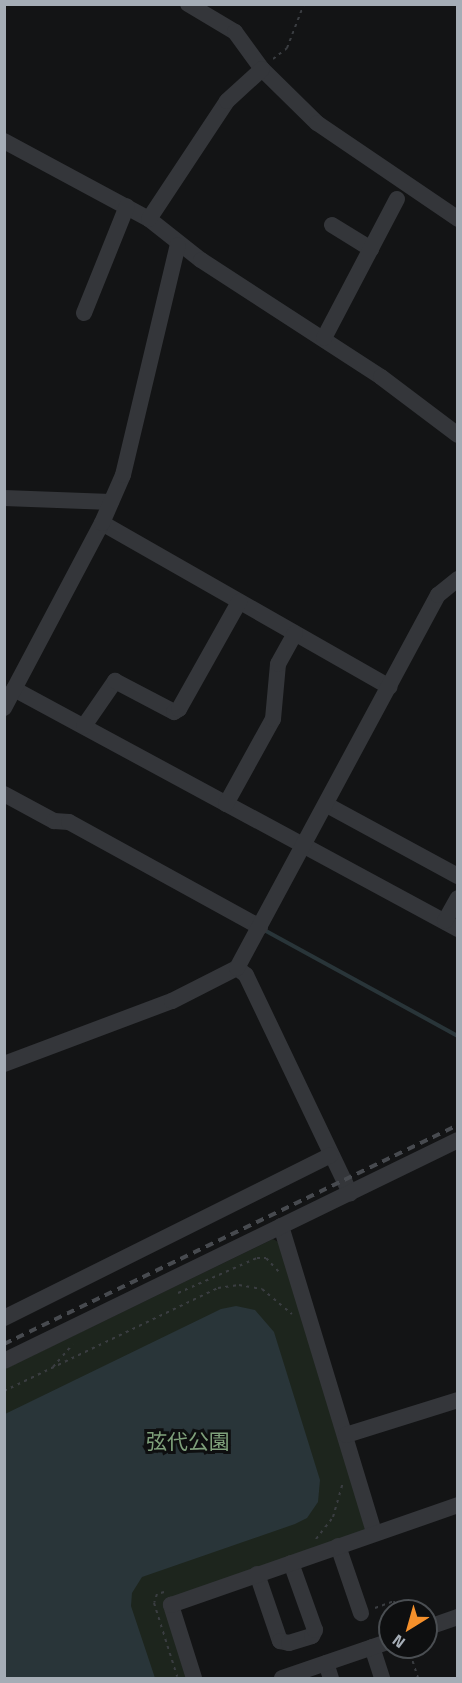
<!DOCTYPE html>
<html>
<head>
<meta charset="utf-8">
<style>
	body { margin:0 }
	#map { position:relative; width:462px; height:1683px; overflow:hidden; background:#131415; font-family:"Titillium Web","Noto Sans JP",sans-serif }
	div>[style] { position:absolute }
	.green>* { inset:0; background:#1d251d }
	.water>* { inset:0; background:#293539 }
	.stream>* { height:4px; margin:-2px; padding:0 2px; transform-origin:2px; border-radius:2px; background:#293539 }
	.path>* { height:2px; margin-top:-1px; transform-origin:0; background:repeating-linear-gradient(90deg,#3a3d41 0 3px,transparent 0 7.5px) }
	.minor>* { height:16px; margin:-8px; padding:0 8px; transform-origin:8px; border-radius:8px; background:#34363a }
	.rail>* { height:4px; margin-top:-2px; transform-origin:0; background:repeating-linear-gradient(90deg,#474a4f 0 8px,transparent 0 14px) }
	span { translate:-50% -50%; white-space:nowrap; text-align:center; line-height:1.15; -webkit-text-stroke:6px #0e0f10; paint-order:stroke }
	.park-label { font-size:21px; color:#7fa17b }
	.frame { position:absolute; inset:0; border:6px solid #a5adb6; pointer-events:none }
	.north { position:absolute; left:378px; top:1599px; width:60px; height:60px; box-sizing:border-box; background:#0e0f10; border:2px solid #4a4e52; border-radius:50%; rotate:217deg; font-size:16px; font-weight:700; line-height:24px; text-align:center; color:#a5adb6 }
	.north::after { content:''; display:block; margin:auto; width:21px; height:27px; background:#f5902b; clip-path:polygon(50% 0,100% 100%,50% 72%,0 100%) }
</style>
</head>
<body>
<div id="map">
	<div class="green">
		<i style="clip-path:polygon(273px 1239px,280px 1243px,367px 1528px,365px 1532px,164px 1603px,190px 1678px,5px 1678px,5px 1369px)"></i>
	</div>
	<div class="water">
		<i style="clip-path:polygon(236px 1306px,255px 1310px,274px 1332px,320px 1480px,318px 1502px,307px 1518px,295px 1524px,142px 1577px,132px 1593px,131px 1606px,155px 1678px,5px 1678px,5px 1414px,221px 1309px)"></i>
	</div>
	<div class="stream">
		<i style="left:266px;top:931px;width:219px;rotate:28.7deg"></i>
	</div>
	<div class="path">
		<i style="left:273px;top:59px;width:18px;rotate:-38deg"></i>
		<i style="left:287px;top:48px;width:47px;rotate:-68.9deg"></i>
		<i style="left:178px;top:1293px;width:86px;rotate:-23.9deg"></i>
		<i style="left:257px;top:1258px;width:9px"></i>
		<i style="left:266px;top:1258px;width:19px;rotate:47deg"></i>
		<i style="left:53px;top:1367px;width:30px;rotate:-49deg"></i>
		<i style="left:4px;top:1391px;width:237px;rotate:-25.7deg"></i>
		<i style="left:218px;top:1288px;width:21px;rotate:-8deg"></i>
		<i style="left:239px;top:1285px;width:23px;rotate:10deg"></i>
		<i style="left:262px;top:1289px;width:39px;rotate:40deg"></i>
		<i style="left:316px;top:1539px;width:28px;rotate:-52deg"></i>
		<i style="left:333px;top:1517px;width:35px;rotate:-74deg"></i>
		<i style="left:164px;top:1592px;width:7px;rotate:164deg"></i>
		<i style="left:157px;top:1594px;width:9px;rotate:108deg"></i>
		<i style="left:154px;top:1603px;width:77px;rotate:72.5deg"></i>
		<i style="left:375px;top:1608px;width:20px;rotate:-20deg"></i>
		<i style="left:394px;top:1601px;width:10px;rotate:73deg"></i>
		<i style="left:408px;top:1647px;width:33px;rotate:72deg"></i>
	</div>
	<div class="minor">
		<i style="left:188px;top:4px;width:55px;rotate:30.8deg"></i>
		<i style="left:235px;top:32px;width:46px;rotate:53.9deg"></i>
		<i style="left:262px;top:69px;width:77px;rotate:44.5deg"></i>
		<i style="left:317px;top:123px;width:171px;rotate:34.2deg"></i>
		<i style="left:4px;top:141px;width:165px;rotate:28.3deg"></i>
		<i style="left:149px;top:219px;width:66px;rotate:38.3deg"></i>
		<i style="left:201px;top:260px;width:215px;rotate:33deg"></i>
		<i style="left:381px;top:377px;width:96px;rotate:37deg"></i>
		<i style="left:149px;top:219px;width:141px;rotate:-56.5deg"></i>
		<i style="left:227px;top:101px;width:47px;rotate:-42.4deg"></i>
		<i style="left:332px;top:225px;width:46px;rotate:31.6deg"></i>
		<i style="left:84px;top:313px;width:115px;rotate:-68.1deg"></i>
		<i style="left:324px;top:338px;width:157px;rotate:-62.3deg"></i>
		<i style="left:4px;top:498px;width:107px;rotate:2.1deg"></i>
		<i style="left:102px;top:523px;width:331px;rotate:29.7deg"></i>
		<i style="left:14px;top:689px;width:505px;rotate:28.39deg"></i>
		<i style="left:4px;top:708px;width:209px;rotate:-62.1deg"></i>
		<i style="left:102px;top:523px;width:52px;rotate:-66.4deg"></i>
		<i style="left:123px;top:475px;width:236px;rotate:-76.6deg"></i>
		<i style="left:84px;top:726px;width:55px;rotate:-55.4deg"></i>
		<i style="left:115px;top:681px;width:67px;rotate:27.7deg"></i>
		<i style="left:174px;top:712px;width:6px;rotate:-31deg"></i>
		<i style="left:179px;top:709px;width:123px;rotate:-60.7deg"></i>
		<i style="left:4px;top:794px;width:57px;rotate:28.4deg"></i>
		<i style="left:54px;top:821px;width:15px;rotate:4deg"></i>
		<i style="left:69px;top:822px;width:218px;rotate:28.8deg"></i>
		<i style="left:226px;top:804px;width:97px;rotate:-61.1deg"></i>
		<i style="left:273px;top:719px;width:55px;rotate:-84.8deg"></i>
		<i style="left:278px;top:664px;width:35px;rotate:-61deg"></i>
		<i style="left:327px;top:805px;width:149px;rotate:28.5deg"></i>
		<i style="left:445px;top:921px;width:26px;rotate:-61deg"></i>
		<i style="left:237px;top:968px;width:11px;rotate:38deg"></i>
		<i style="left:246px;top:975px;width:242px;rotate:64.5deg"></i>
		<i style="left:4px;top:1064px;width:179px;rotate:-20.6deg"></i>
		<i style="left:172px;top:1001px;width:73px;rotate:-26.9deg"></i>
		<i style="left:237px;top:968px;width:424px;rotate:-61.7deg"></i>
		<i style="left:438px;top:595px;width:26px;rotate:-39deg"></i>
		<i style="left:281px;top:1226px;width:320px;rotate:73.1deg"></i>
		<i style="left:4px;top:1318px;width:365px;rotate:-26.5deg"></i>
		<i style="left:4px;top:1361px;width:505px;rotate:-25.96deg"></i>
		<i style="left:346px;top:1435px;width:117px;rotate:-17.4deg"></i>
		<i style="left:338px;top:1546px;width:71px;rotate:71.1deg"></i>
		<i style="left:257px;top:1574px;width:71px;rotate:71.1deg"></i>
		<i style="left:280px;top:1641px;width:9px;rotate:13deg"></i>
		<i style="left:289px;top:1643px;width:24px;rotate:-17deg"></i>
		<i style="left:312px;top:1636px;width:7px;rotate:-63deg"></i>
		<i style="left:315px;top:1630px;width:71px;rotate:-109.7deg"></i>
		<i style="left:426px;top:1628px;width:34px;rotate:-19deg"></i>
		<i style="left:372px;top:1647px;width:33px;rotate:72deg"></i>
		<i style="left:326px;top:1663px;width:16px;rotate:72deg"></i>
		<i style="left:194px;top:1678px;width:77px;rotate:-107.5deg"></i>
		<i style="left:171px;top:1605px;width:304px;rotate:-19.2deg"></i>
		<i style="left:282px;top:1678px;width:114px;rotate:-18.9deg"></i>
	</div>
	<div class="rail">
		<i style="left:4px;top:1344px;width:504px;rotate:-25.75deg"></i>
	</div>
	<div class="park-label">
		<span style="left:188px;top:1441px">弦代公園</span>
	</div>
	<div class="frame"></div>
	<div class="north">N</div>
</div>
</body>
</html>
